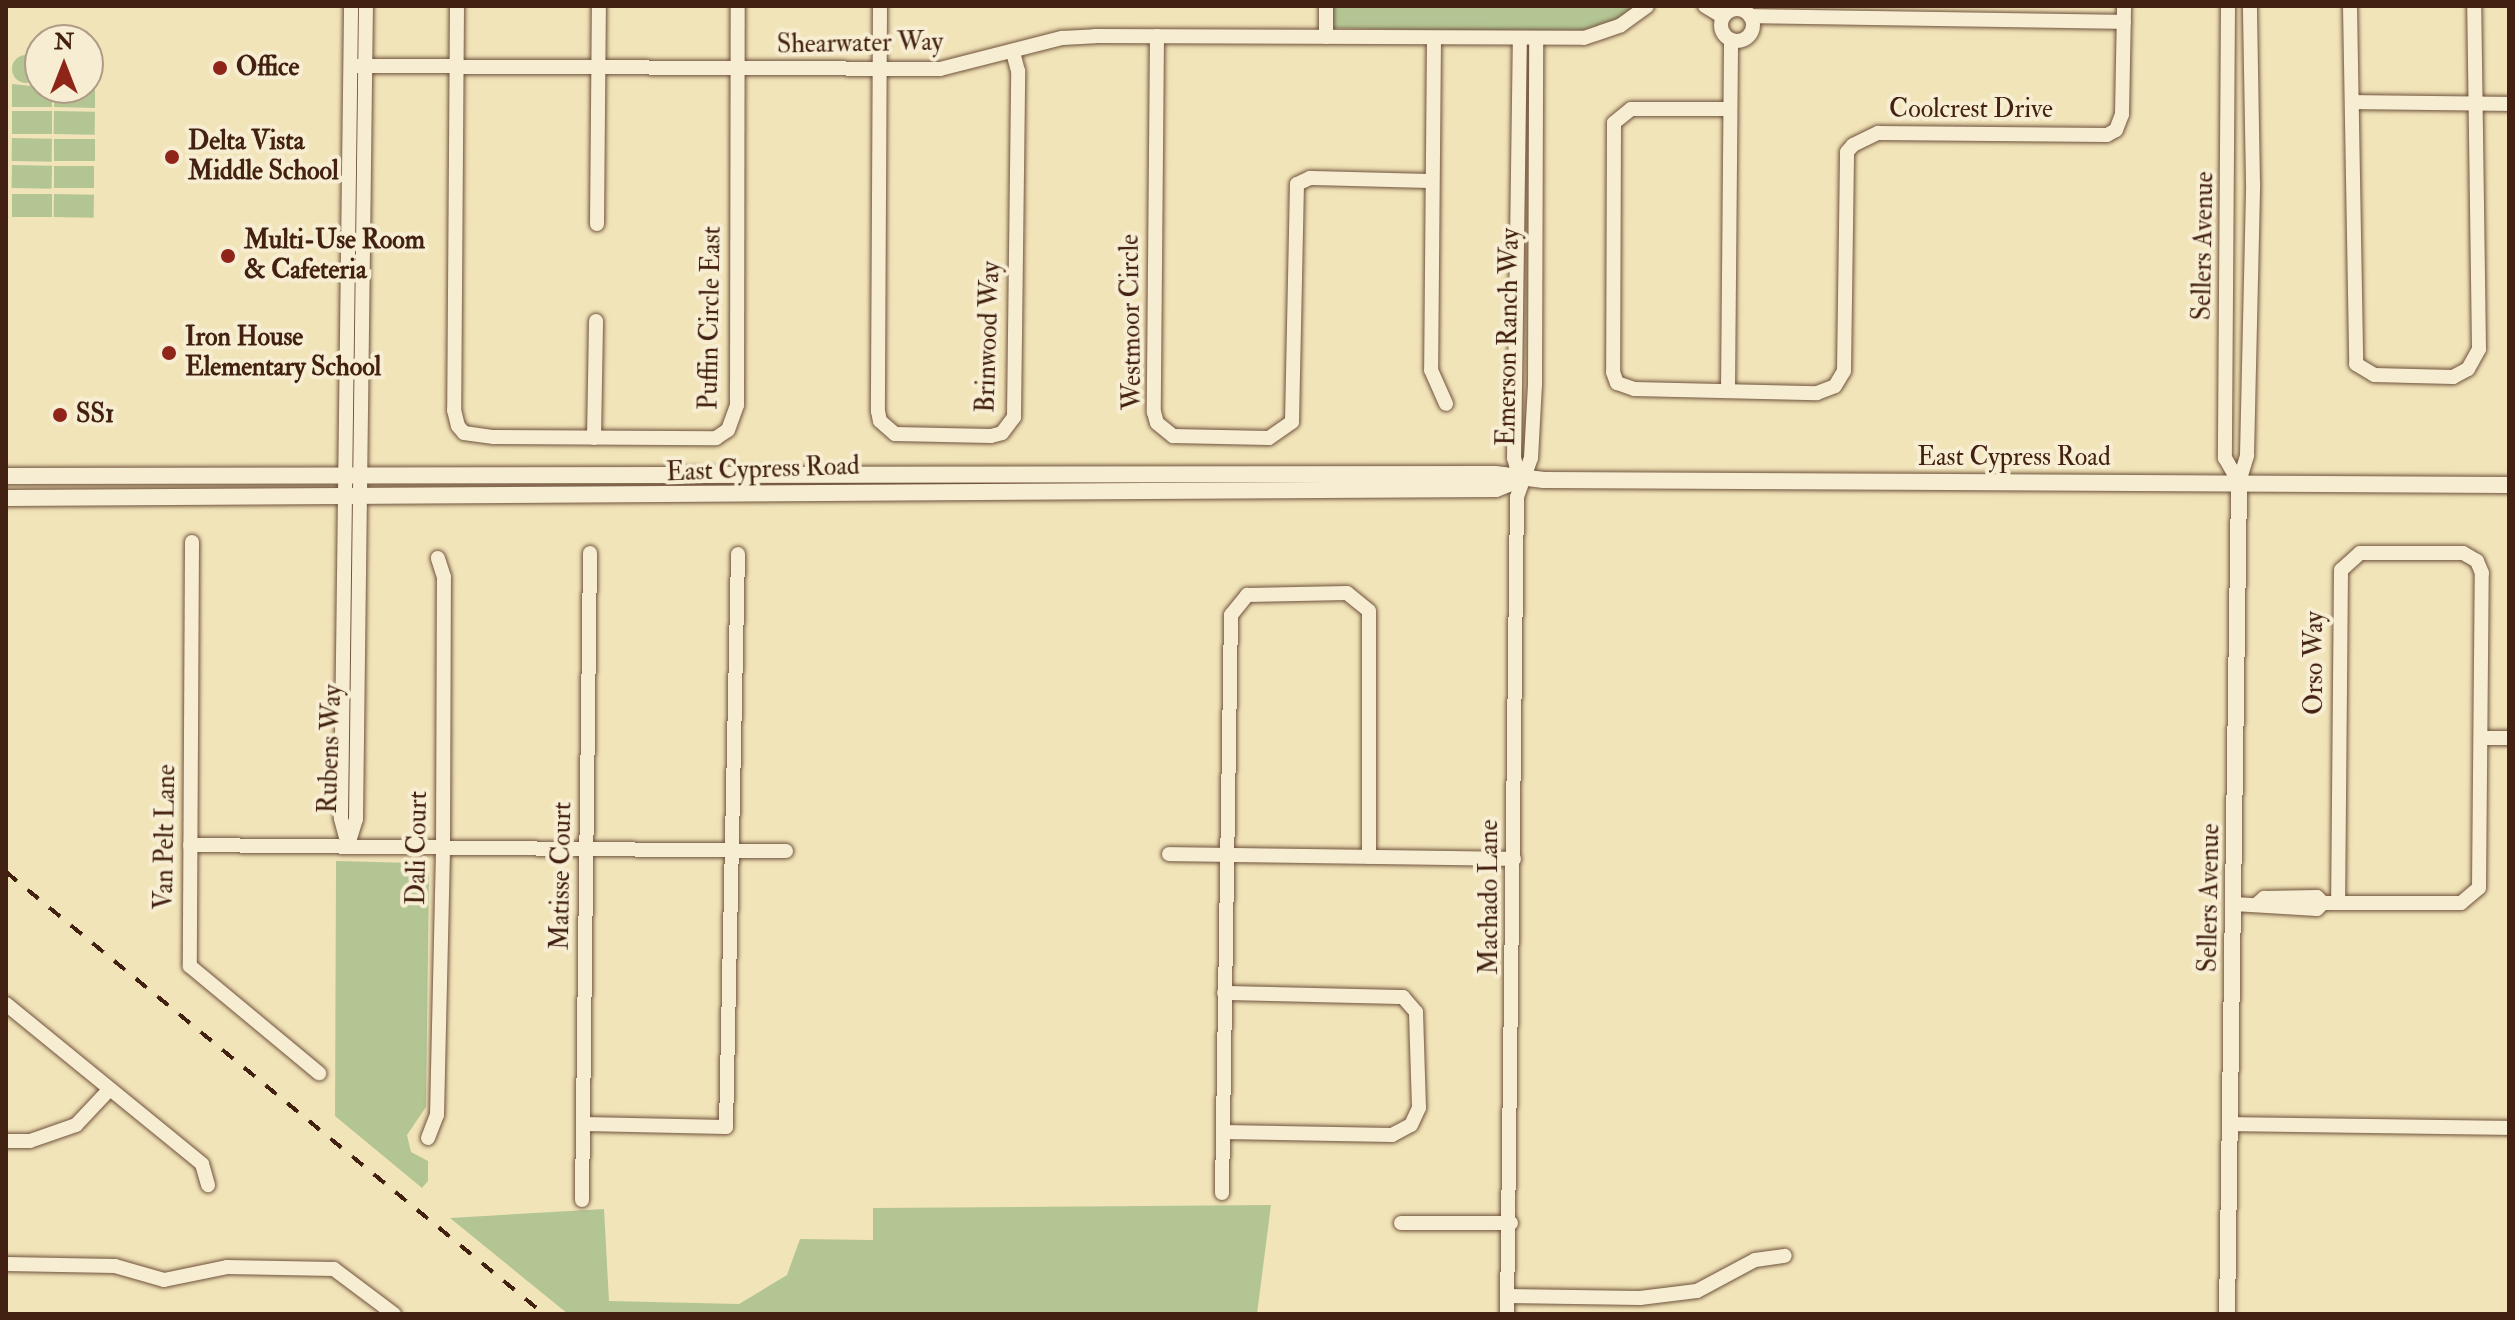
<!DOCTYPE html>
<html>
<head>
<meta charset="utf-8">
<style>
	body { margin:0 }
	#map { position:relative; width:2515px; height:1320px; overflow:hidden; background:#f2e4b9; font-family:"IM FELL Double Pica",serif }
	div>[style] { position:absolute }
	.green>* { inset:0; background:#b4c594; transform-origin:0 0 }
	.round { border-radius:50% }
	.roads { filter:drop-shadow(0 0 2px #6f523c) drop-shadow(0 0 2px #6f523c) }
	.minor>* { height:14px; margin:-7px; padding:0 7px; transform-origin:7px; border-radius:7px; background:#f7edd2 }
	.minor>.ring { margin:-7px; padding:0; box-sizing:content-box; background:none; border:14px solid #f7edd2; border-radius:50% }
	.tertiary>* { height:16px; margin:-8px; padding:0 8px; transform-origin:8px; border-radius:8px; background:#f7edd2 }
	.rail>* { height:4px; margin-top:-2px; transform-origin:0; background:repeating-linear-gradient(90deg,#432112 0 14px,transparent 0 28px) }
	.dots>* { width:22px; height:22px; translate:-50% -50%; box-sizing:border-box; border:4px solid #f7edd2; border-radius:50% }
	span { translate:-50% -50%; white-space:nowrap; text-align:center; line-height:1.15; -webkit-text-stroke:8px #f7edd2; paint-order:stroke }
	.street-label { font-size:26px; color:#432112 }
	.poi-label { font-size:26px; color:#432112; font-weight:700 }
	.left { translate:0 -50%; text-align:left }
	.frame { position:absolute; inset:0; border:8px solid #432112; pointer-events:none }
	.north { position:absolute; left:24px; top:24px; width:80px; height:80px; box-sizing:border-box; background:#f7edd2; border:2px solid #af9b85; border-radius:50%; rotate:0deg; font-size:22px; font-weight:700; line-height:32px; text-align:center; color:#432112 }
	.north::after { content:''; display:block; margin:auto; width:28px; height:36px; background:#8f2418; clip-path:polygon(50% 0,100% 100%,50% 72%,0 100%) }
</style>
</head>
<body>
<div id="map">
	<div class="green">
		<i style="clip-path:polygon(1333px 6px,1636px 6px,1622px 18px,1573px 33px,1333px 28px)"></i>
		<i class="round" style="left:12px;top:55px;width:28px;height:28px"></i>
		<i style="clip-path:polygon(12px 84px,52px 88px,52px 107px,12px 107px)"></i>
		<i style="clip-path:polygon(88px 85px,95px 85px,95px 108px,54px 107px,55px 88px)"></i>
		<i style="left:12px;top:111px;width:40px;height:23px"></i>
		<i style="left:54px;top:111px;width:41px;height:23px;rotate:1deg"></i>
		<i style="left:12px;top:138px;width:40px;height:23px;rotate:1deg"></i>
		<i style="left:54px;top:139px;width:41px;height:22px"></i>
		<i style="left:12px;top:165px;width:40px;height:23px;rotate:1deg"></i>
		<i style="left:54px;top:166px;width:40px;height:22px"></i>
		<i style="left:12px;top:194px;width:40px;height:23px"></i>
		<i style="left:54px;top:194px;width:40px;height:23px;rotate:1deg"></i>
		<i style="clip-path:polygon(336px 861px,416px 863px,429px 874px,426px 1107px,407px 1135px,411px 1152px,428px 1161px,428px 1181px,422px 1188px,335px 1116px)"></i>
		<i style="clip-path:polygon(1271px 1205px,1257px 1314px,568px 1314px,450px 1218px,604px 1209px,609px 1301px,739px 1304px,787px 1275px,800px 1239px,873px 1240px,873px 1208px)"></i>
	</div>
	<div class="roads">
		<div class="minor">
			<i style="left:457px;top:6px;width:404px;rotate:90.4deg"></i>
			<i style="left:454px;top:410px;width:16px;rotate:76deg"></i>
			<i style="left:458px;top:426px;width:9px;rotate:49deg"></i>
			<i style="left:464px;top:433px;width:30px;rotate:8deg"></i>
			<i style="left:494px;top:437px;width:222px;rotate:0.3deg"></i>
			<i style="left:716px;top:438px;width:14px;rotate:-34deg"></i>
			<i style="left:728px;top:430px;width:27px;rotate:-70deg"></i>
			<i style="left:737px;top:405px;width:399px;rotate:-89.9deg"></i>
			<i style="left:880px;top:6px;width:405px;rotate:90.3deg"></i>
			<i style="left:878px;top:411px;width:10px;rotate:79deg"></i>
			<i style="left:880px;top:421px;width:20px;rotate:41deg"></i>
			<i style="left:895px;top:434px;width:96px;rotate:1.2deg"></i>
			<i style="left:991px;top:436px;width:11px;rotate:-15deg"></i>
			<i style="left:1002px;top:433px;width:20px;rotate:-53deg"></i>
			<i style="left:1014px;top:417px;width:346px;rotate:-89.3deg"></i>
			<i style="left:1018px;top:71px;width:20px;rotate:-105deg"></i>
			<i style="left:1705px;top:6px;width:21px;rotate:31deg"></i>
			<i style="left:2228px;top:6px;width:452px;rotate:90.4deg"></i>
			<i style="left:2225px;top:458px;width:28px;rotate:60deg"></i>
			<i style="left:2350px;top:6px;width:358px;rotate:89deg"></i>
			<i style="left:2356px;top:364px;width:21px;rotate:31deg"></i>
			<i style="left:2374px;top:375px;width:79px;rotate:1.5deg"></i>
			<i style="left:2453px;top:377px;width:17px;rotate:-28deg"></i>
			<i style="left:2468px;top:369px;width:23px;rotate:-61deg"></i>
			<i style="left:2479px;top:349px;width:343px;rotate:-90.8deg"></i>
			<i class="ring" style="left:1721px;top:9px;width:18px;height:18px"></i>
			<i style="left:1750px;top:16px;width:374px;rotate:0.9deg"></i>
			<i style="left:1157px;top:36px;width:376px;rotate:90.5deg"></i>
			<i style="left:1154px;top:412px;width:11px;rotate:75deg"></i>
			<i style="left:1157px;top:423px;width:21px;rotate:39deg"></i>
			<i style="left:1173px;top:436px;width:96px;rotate:1.2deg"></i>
			<i style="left:1269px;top:438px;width:28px;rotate:-35deg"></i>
			<i style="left:1292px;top:422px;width:238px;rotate:-88.8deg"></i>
			<i style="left:1297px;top:184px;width:14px;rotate:-25deg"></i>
			<i style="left:1310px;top:178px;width:122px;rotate:1.4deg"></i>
			<i style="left:1326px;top:37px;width:31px;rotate:-90deg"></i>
			<i style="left:1434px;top:39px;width:331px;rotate:90.5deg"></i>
			<i style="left:1431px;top:370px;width:37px;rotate:66deg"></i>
			<i style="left:351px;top:66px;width:589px;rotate:0.29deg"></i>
			<i style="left:940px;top:69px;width:126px;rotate:-14.3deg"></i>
			<i style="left:1062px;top:38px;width:33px;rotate:-3deg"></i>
			<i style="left:1095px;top:36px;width:489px;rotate:0.2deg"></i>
			<i style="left:1584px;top:38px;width:39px;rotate:-19deg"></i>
			<i style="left:1621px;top:25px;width:32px;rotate:-36deg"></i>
			<i style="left:2354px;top:102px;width:155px;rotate:0.7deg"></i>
			<i style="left:1729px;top:109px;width:98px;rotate:180deg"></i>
			<i style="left:1631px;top:109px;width:22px;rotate:141deg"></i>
			<i style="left:1614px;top:123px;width:249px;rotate:90.2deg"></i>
			<i style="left:1613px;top:372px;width:12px;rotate:70deg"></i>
			<i style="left:1617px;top:383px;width:18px;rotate:19deg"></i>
			<i style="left:1634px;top:389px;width:183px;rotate:1.3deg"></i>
			<i style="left:1817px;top:393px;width:19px;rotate:-21deg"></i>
			<i style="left:1835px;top:386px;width:17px;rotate:-59deg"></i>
			<i style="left:1844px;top:371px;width:219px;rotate:-89.2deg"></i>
			<i style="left:1847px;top:152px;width:9px;rotate:-49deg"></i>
			<i style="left:1853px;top:145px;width:28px;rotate:-26deg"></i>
			<i style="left:1878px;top:133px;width:229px;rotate:0.5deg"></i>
			<i style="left:2107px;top:135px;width:10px;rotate:-29deg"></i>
			<i style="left:2116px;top:130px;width:17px;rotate:-69deg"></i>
			<i style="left:2122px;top:114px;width:108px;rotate:-88.9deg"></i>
			<i style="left:597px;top:224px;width:218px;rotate:-89.5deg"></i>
			<i style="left:1728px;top:391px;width:351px;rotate:-89.5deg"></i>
			<i style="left:594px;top:438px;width:117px;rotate:-89deg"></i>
			<i style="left:1520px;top:480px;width:23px;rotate:-105deg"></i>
			<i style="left:1514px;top:458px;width:419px;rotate:-89.2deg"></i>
			<i style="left:2239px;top:482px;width:28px;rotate:-73deg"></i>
			<i style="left:2247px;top:455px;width:272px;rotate:-88.7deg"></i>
			<i style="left:2253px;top:183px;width:177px;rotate:-91deg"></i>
			<i style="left:192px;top:542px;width:424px;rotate:90.3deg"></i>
			<i style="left:190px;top:966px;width:168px;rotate:39.7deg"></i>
			<i style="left:2483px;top:738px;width:26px"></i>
			<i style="left:190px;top:845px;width:596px;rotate:0.58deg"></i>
			<i style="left:348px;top:845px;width:27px;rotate:-73deg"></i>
			<i style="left:356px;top:819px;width:813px;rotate:-89.3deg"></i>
			<i style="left:348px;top:845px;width:28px;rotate:-105deg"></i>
			<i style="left:341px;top:818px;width:812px;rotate:-89.29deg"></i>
			<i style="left:1169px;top:854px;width:345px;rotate:0.8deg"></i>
			<i style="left:2234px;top:904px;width:83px;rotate:3.4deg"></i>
			<i style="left:2317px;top:909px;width:8px;rotate:-45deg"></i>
			<i style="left:2256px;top:905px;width:11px;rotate:-41deg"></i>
			<i style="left:2264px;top:898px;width:53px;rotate:-1.1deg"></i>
			<i style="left:2317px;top:897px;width:8px;rotate:45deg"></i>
			<i style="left:2323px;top:903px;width:138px"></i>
			<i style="left:2461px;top:903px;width:23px;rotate:-40deg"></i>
			<i style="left:2479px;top:888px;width:315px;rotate:-89.5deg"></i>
			<i style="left:2482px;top:573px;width:13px;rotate:-113deg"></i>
			<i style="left:2477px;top:561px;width:16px;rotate:-150deg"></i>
			<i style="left:2463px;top:553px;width:103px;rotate:180deg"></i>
			<i style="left:2360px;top:553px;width:25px;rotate:138deg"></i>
			<i style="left:2341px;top:570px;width:333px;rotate:90.5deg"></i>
			<i style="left:6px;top:1004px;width:253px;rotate:39.2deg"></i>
			<i style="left:202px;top:1164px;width:22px;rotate:74deg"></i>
			<i style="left:584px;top:1124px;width:142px;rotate:1.2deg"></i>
			<i style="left:726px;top:1127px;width:573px;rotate:-88.8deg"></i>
			<i style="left:2230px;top:1124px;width:279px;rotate:0.8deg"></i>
			<i style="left:1223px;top:1132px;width:169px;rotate:1deg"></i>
			<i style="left:1392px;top:1135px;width:21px;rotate:-28deg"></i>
			<i style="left:1411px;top:1125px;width:19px;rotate:-65deg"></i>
			<i style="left:1419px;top:1108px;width:96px;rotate:-91.8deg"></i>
			<i style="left:1416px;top:1012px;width:20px;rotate:-131deg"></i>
			<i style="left:1403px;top:997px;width:179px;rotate:-178.7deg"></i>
			<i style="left:428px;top:1138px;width:25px;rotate:-69deg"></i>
			<i style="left:437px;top:1115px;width:269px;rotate:-88.7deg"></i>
			<i style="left:443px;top:846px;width:269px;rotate:-89.8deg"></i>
			<i style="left:444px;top:577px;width:20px;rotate:-108deg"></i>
			<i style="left:6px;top:1141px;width:24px"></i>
			<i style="left:30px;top:1141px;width:49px;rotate:-19.2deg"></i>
			<i style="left:76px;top:1125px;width:47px;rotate:-46.7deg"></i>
			<i style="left:1222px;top:1193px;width:578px;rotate:-89.11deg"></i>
			<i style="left:1231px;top:615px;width:26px;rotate:-51deg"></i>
			<i style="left:1247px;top:595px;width:100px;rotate:-1.1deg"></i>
			<i style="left:1347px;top:593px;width:28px;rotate:39deg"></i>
			<i style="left:1369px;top:611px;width:246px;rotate:90deg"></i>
			<i style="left:582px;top:1200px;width:647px;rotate:-89.29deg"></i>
			<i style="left:1401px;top:1223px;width:110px"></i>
			<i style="left:6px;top:1264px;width:109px;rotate:1.1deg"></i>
			<i style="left:115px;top:1266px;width:51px;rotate:15.9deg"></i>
			<i style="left:164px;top:1280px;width:64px;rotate:-11.7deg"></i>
			<i style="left:227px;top:1267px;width:107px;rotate:1.1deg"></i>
			<i style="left:334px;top:1269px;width:75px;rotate:36.9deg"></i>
			<i style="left:1507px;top:1296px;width:133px;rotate:0.9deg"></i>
			<i style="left:1640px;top:1298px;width:57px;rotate:-7deg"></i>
			<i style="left:1697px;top:1291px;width:66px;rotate:-28.1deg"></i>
			<i style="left:1755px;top:1260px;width:30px;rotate:-8deg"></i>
			<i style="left:1507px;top:1314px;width:817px;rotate:-89.3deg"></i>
			<i style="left:1517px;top:497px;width:41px;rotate:-70.3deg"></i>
			<i style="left:1531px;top:458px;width:74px;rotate:-86.9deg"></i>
			<i style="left:1535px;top:384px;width:345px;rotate:-89.8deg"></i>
		</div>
		<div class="tertiary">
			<i style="left:6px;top:476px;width:1489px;rotate:-0.08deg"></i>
			<i style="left:1495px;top:474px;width:49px;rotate:7deg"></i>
			<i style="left:1544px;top:480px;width:965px;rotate:0.3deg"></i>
			<i style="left:6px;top:498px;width:1490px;rotate:-0.35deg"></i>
			<i style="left:1496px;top:489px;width:24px;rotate:-22deg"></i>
			<i style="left:2227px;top:1314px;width:832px;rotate:-89.17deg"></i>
		</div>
	</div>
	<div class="rail">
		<i style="left:6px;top:872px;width:696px;rotate:39.41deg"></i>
	</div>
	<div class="dots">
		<i style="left:220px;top:68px;background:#8f2418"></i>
		<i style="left:172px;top:157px;background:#8f2418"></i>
		<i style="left:228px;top:256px;background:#8f2418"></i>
		<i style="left:169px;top:353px;background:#8f2418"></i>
		<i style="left:60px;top:415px;background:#8f2418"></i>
	</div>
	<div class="street-label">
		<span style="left:860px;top:44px;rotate:-1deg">Shearwater Way</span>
		<span style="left:1971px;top:110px">Coolcrest Drive</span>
		<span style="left:2204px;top:246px;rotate:-89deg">Sellers Avenue</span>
		<span style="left:711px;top:318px;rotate:-89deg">Puffin Circle East</span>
		<span style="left:1132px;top:322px;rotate:-91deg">Westmoor Circle</span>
		<span style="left:989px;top:337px;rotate:-88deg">Brinwood Way</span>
		<span style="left:1509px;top:337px;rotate:-89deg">Emerson Ranch Way</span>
		<span style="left:2014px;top:458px">East Cypress Road</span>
		<span style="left:763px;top:470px;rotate:-2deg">East Cypress Road</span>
		<span style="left:2315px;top:663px;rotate:-90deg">Orso Way</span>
		<span style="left:331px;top:749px;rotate:-88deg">Rubens Way</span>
		<span style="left:166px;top:837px;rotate:-89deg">Van Pelt Lane</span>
		<span style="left:418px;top:848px;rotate:-89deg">Dali Court</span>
		<span style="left:562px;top:876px;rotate:-89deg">Matisse Court</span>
		<span style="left:1490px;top:897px;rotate:-90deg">Machado Lane</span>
		<span style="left:2210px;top:898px;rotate:-89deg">Sellers Avenue</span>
	</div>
	<div class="poi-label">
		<span class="left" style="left:236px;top:68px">Office</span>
		<span class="left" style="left:188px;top:157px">Delta Vista<br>Middle School</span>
		<span class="left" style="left:244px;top:256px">Multi-Use Room<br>&amp; Cafeteria</span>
		<span class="left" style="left:185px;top:353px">Iron House<br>Elementary School</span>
		<span class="left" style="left:76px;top:415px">SS1</span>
	</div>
	<div class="frame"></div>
	<div class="north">N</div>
</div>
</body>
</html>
